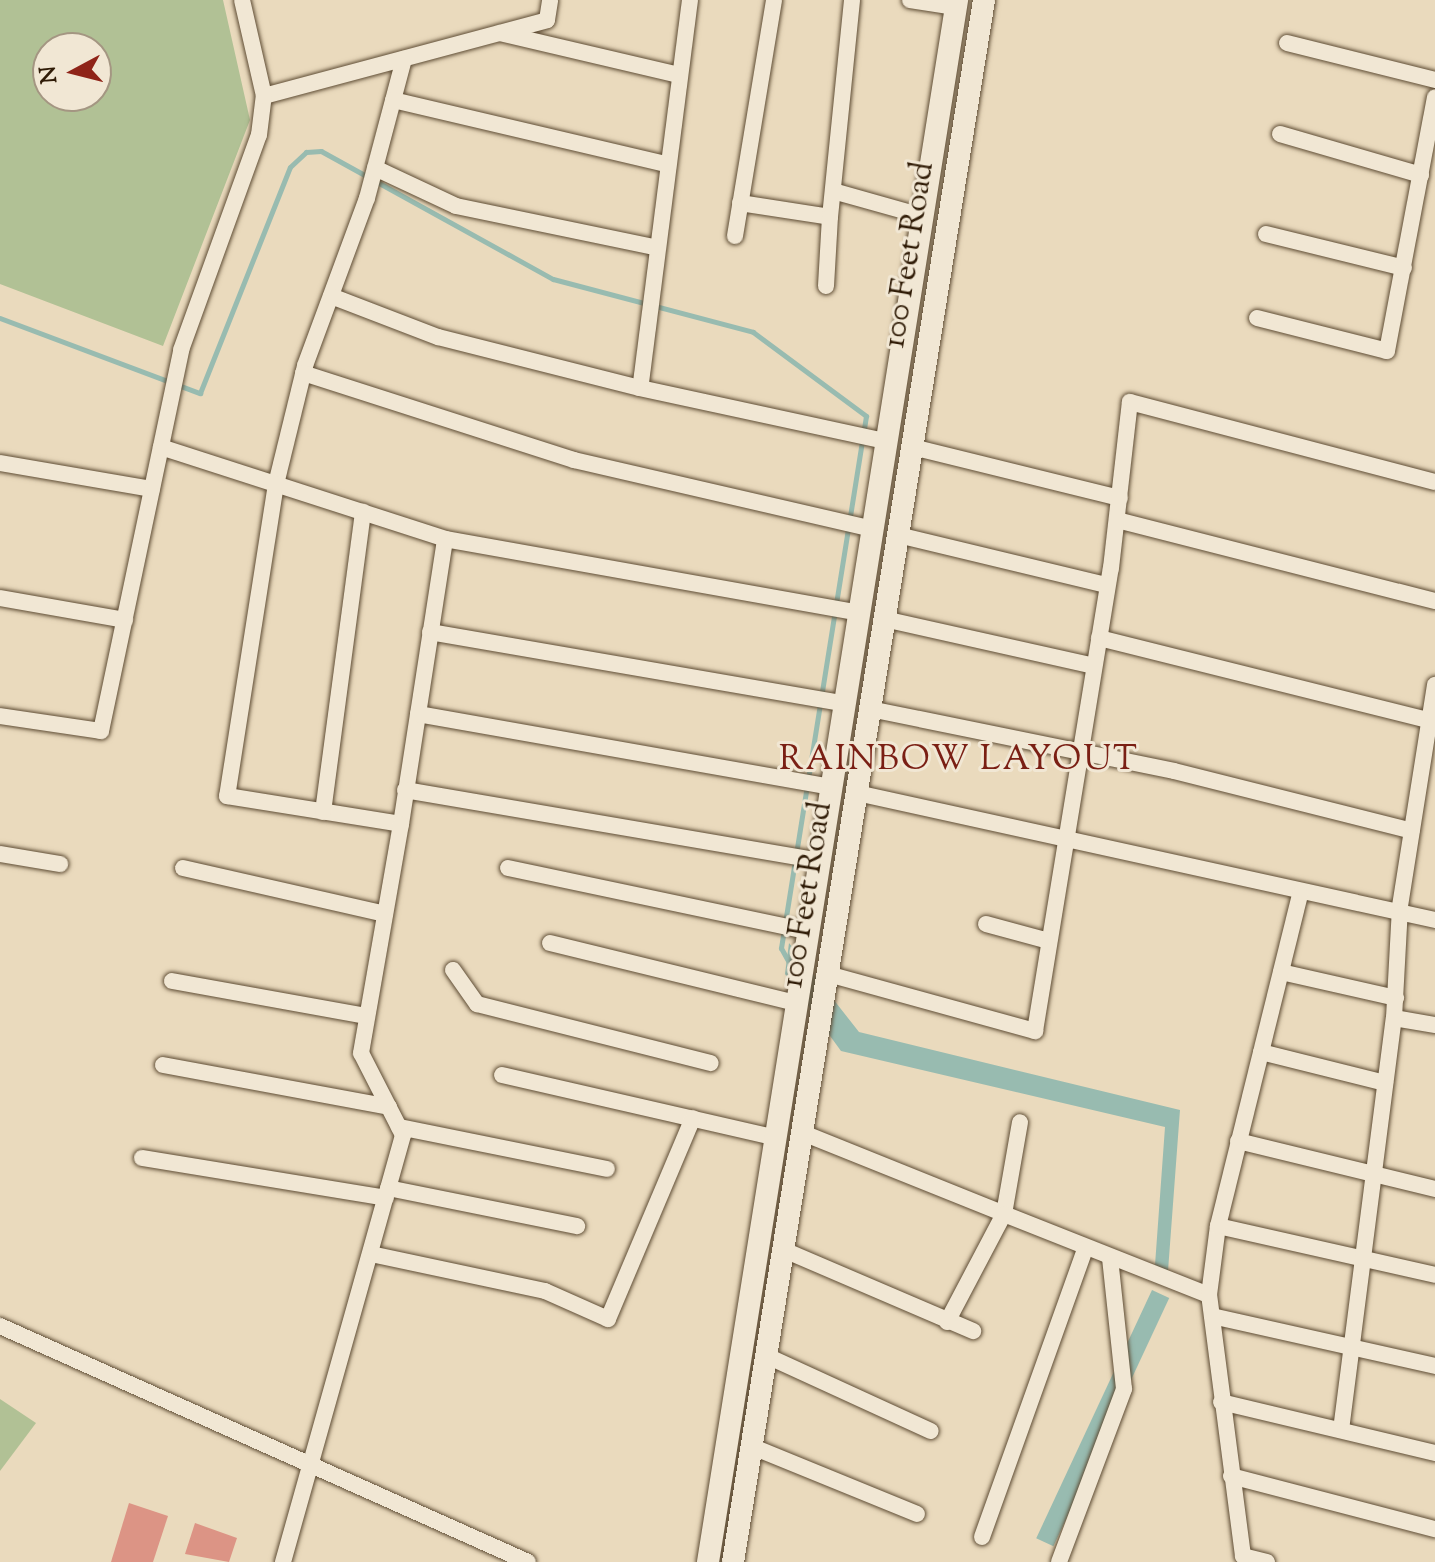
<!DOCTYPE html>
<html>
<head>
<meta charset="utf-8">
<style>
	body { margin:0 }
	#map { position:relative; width:1435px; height:1562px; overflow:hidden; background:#eadabd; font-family:"Sorts Mill Goudy",serif }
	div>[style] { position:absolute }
	.green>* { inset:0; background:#b1c195 }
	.water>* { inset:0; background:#98bbb0; transform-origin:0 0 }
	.stream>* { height:5px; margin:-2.5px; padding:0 2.5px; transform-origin:2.5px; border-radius:2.5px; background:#98bbb0 }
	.building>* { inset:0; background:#dc9485 }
	.roads { filter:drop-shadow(0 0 2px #5e4c34) drop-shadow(0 0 2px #5e4c34) }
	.minor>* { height:16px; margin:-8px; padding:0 8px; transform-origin:8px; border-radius:8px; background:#f1e7d4 }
	.secondary>* { height:22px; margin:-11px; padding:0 11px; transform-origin:11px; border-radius:11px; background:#f1e7d4 }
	span { translate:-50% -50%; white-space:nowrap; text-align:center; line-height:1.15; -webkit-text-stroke:6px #f1e7d4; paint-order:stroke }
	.street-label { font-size:32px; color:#301c07 }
	.neighbourhood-label { font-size:34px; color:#7a1f14; letter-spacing:2px }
	.north { position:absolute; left:32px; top:32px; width:80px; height:80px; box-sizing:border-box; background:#f1e7d4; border:2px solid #a49682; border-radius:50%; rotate:263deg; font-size:22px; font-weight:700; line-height:32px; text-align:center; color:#301c07 }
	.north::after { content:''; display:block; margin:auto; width:28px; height:36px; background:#8f2418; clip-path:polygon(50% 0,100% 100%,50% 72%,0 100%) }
</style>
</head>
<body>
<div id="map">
	<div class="green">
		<i style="clip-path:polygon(evenodd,0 0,223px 0,250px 120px,163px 346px,0 284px,0 0,96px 48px,96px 96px,48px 96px,48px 48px,96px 48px)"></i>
		<i style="clip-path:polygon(0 1399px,36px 1423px,0 1471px)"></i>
	</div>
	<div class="water">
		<i style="clip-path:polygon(789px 943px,859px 1032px,1180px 1110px,1168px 1271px,1155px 1265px,1165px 1127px,841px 1051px,785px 974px)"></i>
		<i style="left:1152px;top:1290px;width:19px;height:274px;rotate:25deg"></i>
	</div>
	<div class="stream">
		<i style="left:0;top:318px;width:214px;rotate:20.6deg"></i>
		<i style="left:200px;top:393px;width:243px;rotate:-68.3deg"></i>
		<i style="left:290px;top:167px;width:22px;rotate:-43deg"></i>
		<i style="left:306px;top:152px;width:15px;rotate:-4deg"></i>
		<i style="left:321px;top:151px;width:265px;rotate:28.9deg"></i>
		<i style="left:553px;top:279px;width:207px;rotate:14.8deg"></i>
		<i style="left:753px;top:332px;width:141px;rotate:36.6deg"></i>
		<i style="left:866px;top:416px;width:539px;rotate:99.08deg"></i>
		<i style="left:781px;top:948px;width:18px;rotate:61deg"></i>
	</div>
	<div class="building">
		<i style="clip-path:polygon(129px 1503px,168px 1516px,153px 1562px,111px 1562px)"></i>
		<i style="clip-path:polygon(195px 1523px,237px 1538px,229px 1562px,185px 1554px)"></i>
	</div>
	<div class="roads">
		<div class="minor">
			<i style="left:690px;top:0;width:391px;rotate:97.3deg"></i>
			<i style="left:640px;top:388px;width:252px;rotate:12.2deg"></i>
			<i style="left:910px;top:0;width:46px;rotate:8.8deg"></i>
			<i style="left:500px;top:33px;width:184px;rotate:13.2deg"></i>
			<i style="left:1287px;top:43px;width:153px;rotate:14deg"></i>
			<i style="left:404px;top:59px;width:144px;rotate:104.9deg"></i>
			<i style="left:367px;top:198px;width:179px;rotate:110.3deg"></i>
			<i style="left:305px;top:366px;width:122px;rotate:103.8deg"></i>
			<i style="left:276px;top:484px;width:316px;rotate:98.9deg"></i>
			<i style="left:227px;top:796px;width:176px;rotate:9.1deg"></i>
			<i style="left:401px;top:824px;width:288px;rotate:-81.2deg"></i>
			<i style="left:264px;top:96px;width:293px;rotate:-15deg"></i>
			<i style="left:547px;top:20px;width:20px;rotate:-81deg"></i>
			<i style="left:393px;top:100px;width:280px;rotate:13.2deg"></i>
			<i style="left:1280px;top:134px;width:147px;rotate:16.2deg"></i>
			<i style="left:375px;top:168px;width:89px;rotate:25.1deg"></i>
			<i style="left:456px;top:206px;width:202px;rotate:11.7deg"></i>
			<i style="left:833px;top:191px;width:92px;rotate:15.7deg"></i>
			<i style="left:740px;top:203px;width:91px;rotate:8.8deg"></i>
			<i style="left:830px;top:217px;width:218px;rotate:-84.2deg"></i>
			<i style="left:1266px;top:234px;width:142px;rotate:13.8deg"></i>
			<i style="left:735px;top:236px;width:239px;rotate:-80.6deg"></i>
			<i style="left:826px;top:286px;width:69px;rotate:-86.7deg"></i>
			<i style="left:331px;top:296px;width:115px;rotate:21deg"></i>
			<i style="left:438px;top:337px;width:208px;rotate:14.2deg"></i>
			<i style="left:1257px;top:318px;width:134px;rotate:14.2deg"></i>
			<i style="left:1387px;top:351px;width:258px;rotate:-79.3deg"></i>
			<i style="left:303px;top:373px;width:285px;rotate:17.8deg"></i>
			<i style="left:574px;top:460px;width:307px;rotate:13deg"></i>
			<i style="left:161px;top:447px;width:299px;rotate:17.9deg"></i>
			<i style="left:445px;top:539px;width:421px;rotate:10.1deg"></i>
			<i style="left:912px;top:447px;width:214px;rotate:13.8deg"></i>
			<i style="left:0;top:463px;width:154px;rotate:9.7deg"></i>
			<i style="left:1117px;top:520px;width:328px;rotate:14.3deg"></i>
			<i style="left:898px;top:535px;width:215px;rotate:13.5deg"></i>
			<i style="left:0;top:598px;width:127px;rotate:10deg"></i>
			<i style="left:884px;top:619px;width:215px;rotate:12.6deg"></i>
			<i style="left:430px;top:632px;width:421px;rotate:9.8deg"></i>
			<i style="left:1099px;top:638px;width:340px;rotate:14deg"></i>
			<i style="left:870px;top:709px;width:310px;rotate:11.5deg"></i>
			<i style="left:1174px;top:771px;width:245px;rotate:14.1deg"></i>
			<i style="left:418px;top:714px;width:419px;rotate:10deg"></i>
			<i style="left:0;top:716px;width:102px;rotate:8.4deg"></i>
			<i style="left:101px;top:731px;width:389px;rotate:-78.1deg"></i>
			<i style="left:181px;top:350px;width:229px;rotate:-70.1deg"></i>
			<i style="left:259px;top:135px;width:39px;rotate:-83deg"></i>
			<i style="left:264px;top:96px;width:98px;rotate:-102.9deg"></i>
			<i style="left:405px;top:790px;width:421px;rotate:9.7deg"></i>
			<i style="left:857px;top:793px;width:592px;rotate:12.39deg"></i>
			<i style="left:323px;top:812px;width:303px;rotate:-82.4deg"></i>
			<i style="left:0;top:854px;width:61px;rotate:9.5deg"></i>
			<i style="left:183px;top:868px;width:207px;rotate:12.8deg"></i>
			<i style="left:508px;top:868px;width:307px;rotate:11.9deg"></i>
			<i style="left:986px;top:924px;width:65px;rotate:15.1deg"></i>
			<i style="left:550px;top:943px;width:254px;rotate:13.7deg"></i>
			<i style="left:453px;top:970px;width:42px;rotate:54.8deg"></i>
			<i style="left:477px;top:1004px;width:241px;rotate:14.2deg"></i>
			<i style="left:1281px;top:972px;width:118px;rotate:12.7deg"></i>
			<i style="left:828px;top:974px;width:215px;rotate:15.4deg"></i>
			<i style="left:1035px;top:1031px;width:469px;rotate:-80.7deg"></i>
			<i style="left:1111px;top:568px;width:167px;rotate:-83.5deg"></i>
			<i style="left:1130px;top:402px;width:315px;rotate:14.7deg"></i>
			<i style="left:172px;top:981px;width:198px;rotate:10.2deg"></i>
			<i style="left:1394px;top:1018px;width:42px;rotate:9.7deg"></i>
			<i style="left:1261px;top:1052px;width:128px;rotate:14deg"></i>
			<i style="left:163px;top:1065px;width:230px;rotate:10.5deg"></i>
			<i style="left:502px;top:1075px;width:281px;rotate:12.9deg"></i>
			<i style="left:399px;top:1127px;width:212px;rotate:11.4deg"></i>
			<i style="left:803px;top:1133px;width:217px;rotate:21.9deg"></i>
			<i style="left:1004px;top:1214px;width:93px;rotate:-80.1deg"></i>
			<i style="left:1238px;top:1141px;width:203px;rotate:13.7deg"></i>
			<i style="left:142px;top:1158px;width:247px;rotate:9.3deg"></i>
			<i style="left:388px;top:1188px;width:193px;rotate:11.4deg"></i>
			<i style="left:1218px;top:1226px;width:222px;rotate:12.7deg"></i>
			<i style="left:784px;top:1250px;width:206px;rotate:23.2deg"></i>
			<i style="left:371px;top:1254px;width:178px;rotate:12deg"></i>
			<i style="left:545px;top:1291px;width:69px;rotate:24deg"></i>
			<i style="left:608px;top:1319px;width:218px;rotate:-67.1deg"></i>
			<i style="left:1212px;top:1316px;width:229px;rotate:12.6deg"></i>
			<i style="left:947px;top:1322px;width:122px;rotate:-62.2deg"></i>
			<i style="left:1004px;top:1214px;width:220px;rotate:21.6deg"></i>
			<i style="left:0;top:1326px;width:578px;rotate:24.08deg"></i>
			<i style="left:767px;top:1356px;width:180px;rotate:24.6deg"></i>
			<i style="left:1221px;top:1402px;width:220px;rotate:13.4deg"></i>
			<i style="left:1341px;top:1430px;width:415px;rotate:-82.7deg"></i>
			<i style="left:1394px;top:1018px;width:112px;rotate:-86.9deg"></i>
			<i style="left:1400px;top:906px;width:224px;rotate:-81deg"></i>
			<i style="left:753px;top:1447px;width:177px;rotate:22.2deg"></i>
			<i style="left:1231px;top:1476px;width:211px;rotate:14.6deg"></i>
			<i style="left:982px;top:1537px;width:306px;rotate:-70.3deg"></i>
			<i style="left:283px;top:1562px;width:444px;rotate:-74.3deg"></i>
			<i style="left:403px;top:1135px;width:92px;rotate:-117.1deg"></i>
			<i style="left:361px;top:1053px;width:232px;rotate:-80.1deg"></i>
			<i style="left:1059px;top:1562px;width:185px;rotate:-69.4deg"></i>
			<i style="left:1124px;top:1389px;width:131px;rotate:-96.1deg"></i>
			<i style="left:1267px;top:1562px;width:25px;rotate:-166deg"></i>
			<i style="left:1243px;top:1556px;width:263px;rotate:-97.4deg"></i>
			<i style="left:1209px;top:1295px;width:70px;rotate:-82.6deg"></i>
			<i style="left:1218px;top:1226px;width:341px;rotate:-76.1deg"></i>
		</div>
		<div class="secondary">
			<i style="left:708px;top:1562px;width:1582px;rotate:-80.94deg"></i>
			<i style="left:733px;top:1562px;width:1582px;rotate:-80.87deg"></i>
		</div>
	</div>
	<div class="street-label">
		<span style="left:910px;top:255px;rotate:-81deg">100 Feet Road</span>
		<span style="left:808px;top:895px;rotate:-81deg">100 Feet Road</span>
	</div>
	<div class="neighbourhood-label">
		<span style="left:959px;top:761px">RAINBOW LAYOUT</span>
	</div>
	<div class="north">N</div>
</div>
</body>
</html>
